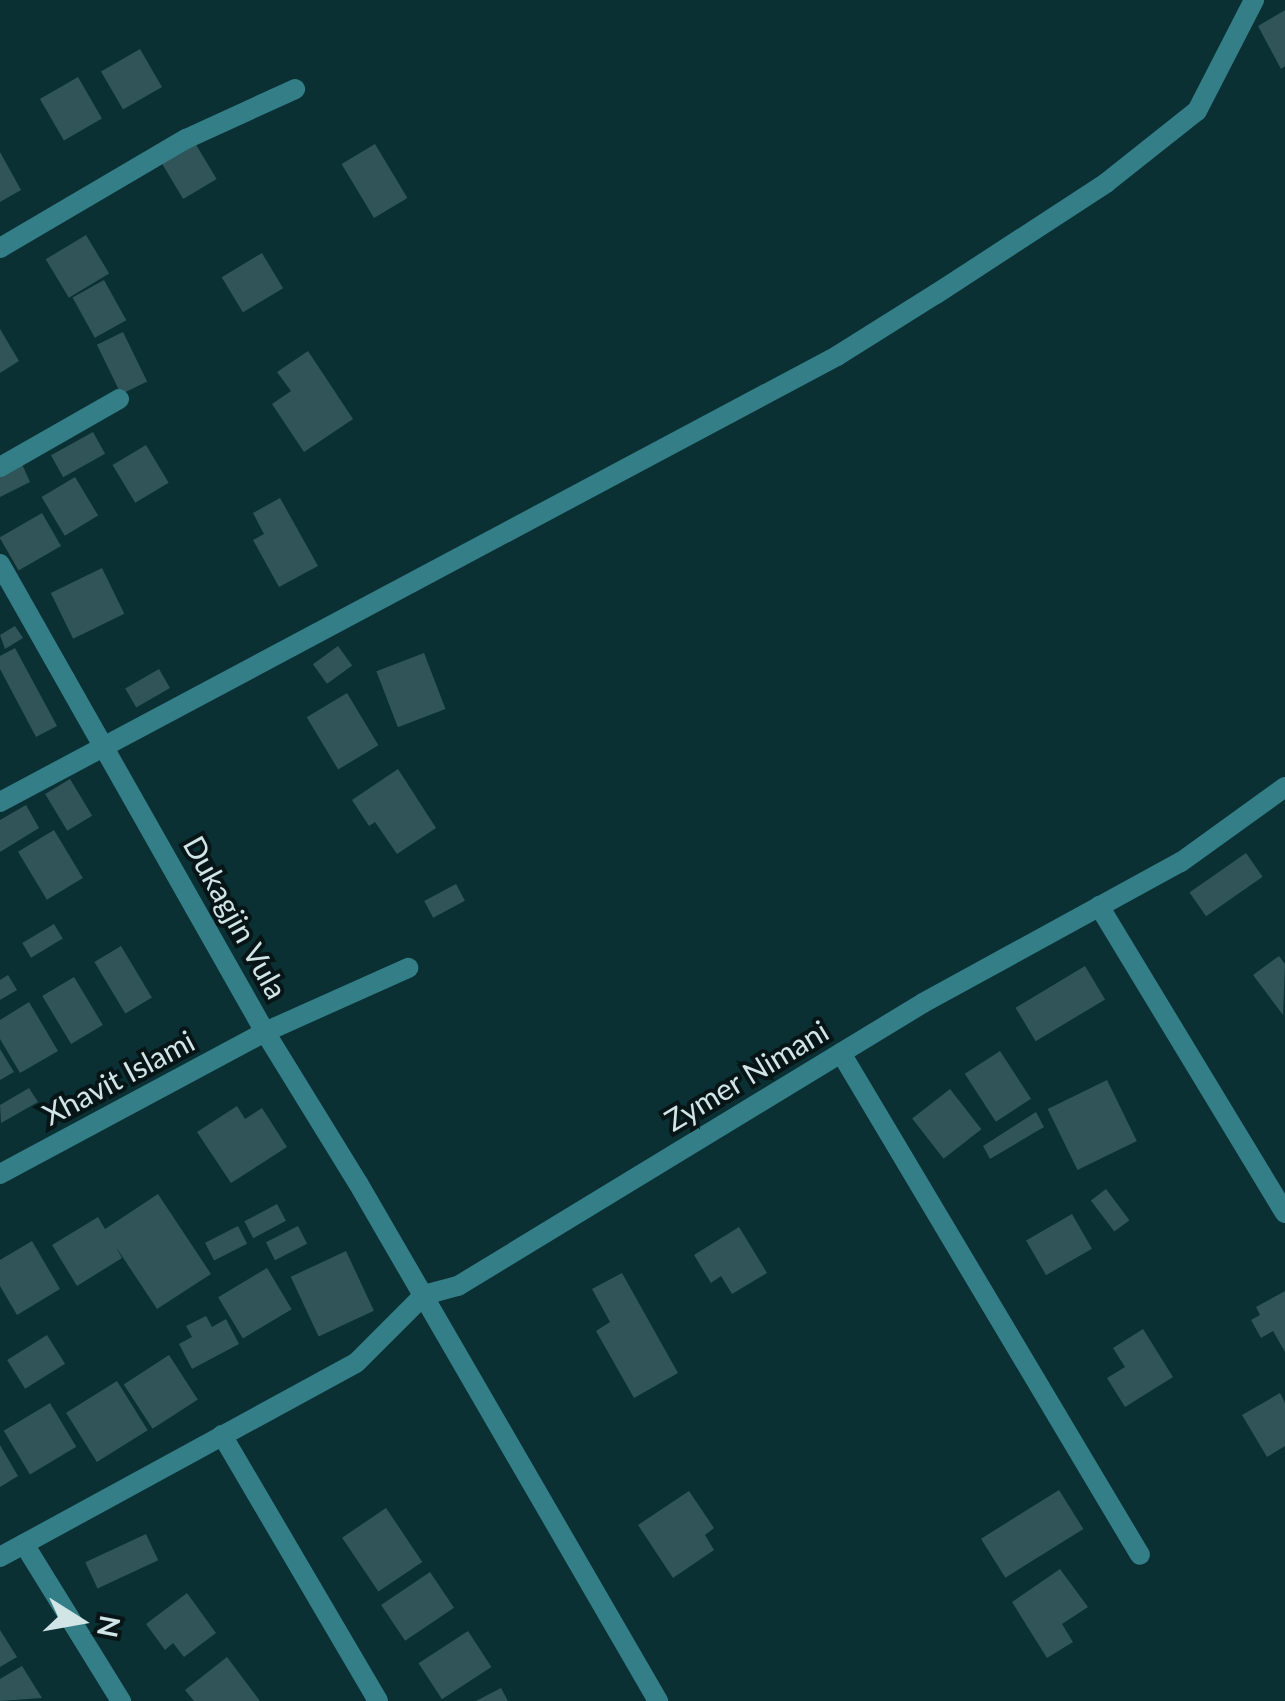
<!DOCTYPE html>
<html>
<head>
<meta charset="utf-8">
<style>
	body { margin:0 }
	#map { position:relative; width:1285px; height:1701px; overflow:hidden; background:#0a3034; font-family:Lato,sans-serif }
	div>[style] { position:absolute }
	.building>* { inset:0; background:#305458; transform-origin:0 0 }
	.minor>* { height:20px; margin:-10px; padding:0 10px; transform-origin:10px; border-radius:10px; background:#337e87 }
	span { translate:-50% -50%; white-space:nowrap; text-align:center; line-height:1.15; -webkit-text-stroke:8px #071517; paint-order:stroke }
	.street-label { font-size:30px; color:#d1e4e6 }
	.north { position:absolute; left:30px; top:1571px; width:100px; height:100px; -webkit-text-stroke:8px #071517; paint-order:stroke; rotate:101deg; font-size:28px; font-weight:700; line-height:40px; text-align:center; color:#d1e4e6 }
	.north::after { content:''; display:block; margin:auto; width:35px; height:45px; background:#d1e4e6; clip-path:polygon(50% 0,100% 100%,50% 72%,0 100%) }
</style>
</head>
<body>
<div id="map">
	<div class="building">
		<i style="clip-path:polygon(1285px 10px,1285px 66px,1281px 69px,1258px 26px)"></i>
		<i style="left:140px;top:49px;width:44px;height:45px;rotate:60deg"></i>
		<i style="left:78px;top:77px;width:48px;height:44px;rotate:60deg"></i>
		<i style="left:195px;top:143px;width:42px;height:39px;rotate:59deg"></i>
		<i style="left:375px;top:144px;width:63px;height:39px;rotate:59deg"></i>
		<i style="clip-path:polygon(0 152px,21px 190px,0 202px)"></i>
		<i style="left:86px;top:235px;width:45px;height:47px;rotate:59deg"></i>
		<i style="left:262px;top:253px;width:41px;height:47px;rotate:59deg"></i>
		<i style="left:104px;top:280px;width:46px;height:36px;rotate:61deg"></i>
		<i style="clip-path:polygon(0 329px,19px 361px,0 373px)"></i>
		<i style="left:123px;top:332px;width:55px;height:29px;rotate:64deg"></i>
		<i style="clip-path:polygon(308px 351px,353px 419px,304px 452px,272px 404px,291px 391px,277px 372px)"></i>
		<i style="left:93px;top:432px;width:25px;height:48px;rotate:61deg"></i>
		<i style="left:146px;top:445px;width:44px;height:39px;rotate:59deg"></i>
		<i style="clip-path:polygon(22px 464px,30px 482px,0 497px,0 475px)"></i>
		<i style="left:75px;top:477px;width:45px;height:39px;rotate:59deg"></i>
		<i style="clip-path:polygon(280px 498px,318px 566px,279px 587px,253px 540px,264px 534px,253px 513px)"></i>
		<i style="left:42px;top:513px;width:38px;height:49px;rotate:60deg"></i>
		<i style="left:102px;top:568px;width:51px;height:57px;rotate:64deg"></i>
		<i style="clip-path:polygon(15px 626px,23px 638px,5px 649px,0 635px)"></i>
		<i style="left:338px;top:646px;width:24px;height:31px;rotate:54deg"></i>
		<i style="clip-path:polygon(15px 648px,57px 726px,36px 737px,0 669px,0 656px)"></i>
		<i style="left:424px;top:653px;width:60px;height:51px;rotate:69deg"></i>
		<i style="left:159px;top:669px;width:22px;height:39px;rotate:60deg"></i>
		<i style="left:347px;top:693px;width:61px;height:47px;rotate:59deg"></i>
		<i style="clip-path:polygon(398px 769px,436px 828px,397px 854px,375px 822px,369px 826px,352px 800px)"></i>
		<i style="left:70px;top:779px;width:43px;height:29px;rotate:59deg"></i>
		<i style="clip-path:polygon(26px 805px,39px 828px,0 852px,0 820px)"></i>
		<i style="left:54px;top:830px;width:56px;height:42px;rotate:59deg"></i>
		<i style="left:1246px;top:853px;width:29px;height:69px;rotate:55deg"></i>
		<i style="left:456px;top:884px;width:19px;height:36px;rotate:62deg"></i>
		<i style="left:54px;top:924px;width:17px;height:37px;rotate:59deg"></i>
		<i style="left:121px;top:946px;width:60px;height:31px;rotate:59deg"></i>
		<i style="clip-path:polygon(1279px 956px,1285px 964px,1283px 1015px,1253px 975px)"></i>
		<i style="left:1085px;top:966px;width:39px;height:81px;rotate:59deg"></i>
		<i style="clip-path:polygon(8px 975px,17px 990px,0 1000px,0 980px)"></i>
		<i style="left:74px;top:977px;width:56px;height:37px;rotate:59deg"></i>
		<i style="clip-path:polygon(29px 1002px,58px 1051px,20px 1073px,0 1039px,0 1020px)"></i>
		<i style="clip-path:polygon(0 1049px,14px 1072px,0 1080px)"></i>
		<i style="left:1000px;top:1051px;width:57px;height:42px;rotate:57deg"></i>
		<i style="left:1107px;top:1080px;width:68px;height:66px;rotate:64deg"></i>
		<i style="clip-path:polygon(29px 1088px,38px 1102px,1px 1123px,0 1105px)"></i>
		<i style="left:950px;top:1089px;width:51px;height:48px;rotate:52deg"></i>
		<i style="clip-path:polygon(237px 1106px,245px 1119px,262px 1108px,287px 1147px,231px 1183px,197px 1132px)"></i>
		<i style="clip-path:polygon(1036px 1112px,1044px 1127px,990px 1159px,983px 1146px)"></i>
		<i style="left:1106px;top:1189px;width:39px;height:19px;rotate:53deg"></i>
		<i style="clip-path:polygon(158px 1194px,211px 1274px,157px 1309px,116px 1247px,122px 1258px,77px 1286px,52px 1245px,98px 1217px,105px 1229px)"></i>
		<i style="left:277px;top:1204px;width:19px;height:37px;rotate:62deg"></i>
		<i style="left:1072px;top:1214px;width:40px;height:53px;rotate:60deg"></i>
		<i style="left:238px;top:1226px;width:20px;height:37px;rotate:63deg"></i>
		<i style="left:298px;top:1226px;width:20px;height:36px;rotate:63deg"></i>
		<i style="clip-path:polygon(739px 1227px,767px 1273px,732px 1294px,721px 1276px,711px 1283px,694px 1255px)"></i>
		<i style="clip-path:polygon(32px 1241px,60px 1289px,17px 1315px,0 1286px,0 1260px)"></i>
		<i style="left:346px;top:1251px;width:66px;height:61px;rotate:65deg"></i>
		<i style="left:267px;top:1268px;width:48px;height:57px;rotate:59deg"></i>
		<i style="clip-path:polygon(622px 1273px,678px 1373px,634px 1398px,596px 1331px,610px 1322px,592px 1289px)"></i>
		<i style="clip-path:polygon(1285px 1291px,1285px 1352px,1273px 1331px,1261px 1338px,1251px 1320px,1260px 1315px,1256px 1307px)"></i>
		<i style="clip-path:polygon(206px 1316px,212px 1327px,226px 1319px,239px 1344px,192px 1369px,179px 1344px,192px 1337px,186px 1326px)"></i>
		<i style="clip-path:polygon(1143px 1329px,1173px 1377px,1125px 1407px,1107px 1378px,1125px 1367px,1113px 1348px)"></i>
		<i style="left:47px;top:1335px;width:34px;height:47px;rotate:58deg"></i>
		<i style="left:169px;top:1355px;width:53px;height:54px;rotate:57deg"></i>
		<i style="left:117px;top:1381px;width:58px;height:60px;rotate:58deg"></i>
		<i style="clip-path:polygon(1280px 1393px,1285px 1403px,1285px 1446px,1267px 1457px,1242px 1415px)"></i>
		<i style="left:50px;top:1403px;width:51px;height:54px;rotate:59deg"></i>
		<i style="clip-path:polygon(0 1445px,18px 1476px,0 1487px)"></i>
		<i style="left:1059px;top:1490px;width:46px;height:92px;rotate:58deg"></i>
		<i style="clip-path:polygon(689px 1491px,714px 1528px,705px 1535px,714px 1550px,673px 1578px,638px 1525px)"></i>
		<i style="left:386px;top:1508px;width:65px;height:53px;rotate:56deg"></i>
		<i style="left:146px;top:1534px;width:29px;height:67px;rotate:65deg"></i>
		<i style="clip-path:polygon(1060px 1569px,1088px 1607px,1062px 1624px,1073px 1642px,1047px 1658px,1012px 1602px)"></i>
		<i style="left:430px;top:1572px;width:43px;height:59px;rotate:56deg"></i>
		<i style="clip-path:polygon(187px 1593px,216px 1633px,184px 1657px,173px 1643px,165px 1650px,146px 1624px)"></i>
		<i style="clip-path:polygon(0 1630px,17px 1657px,0 1667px)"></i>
		<i style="left:468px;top:1631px;width:43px;height:59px;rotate:57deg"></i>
		<i style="clip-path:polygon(227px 1657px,260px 1701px,194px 1701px,185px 1690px)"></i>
		<i style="clip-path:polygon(22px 1666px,42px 1698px,0 1701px,0 1679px)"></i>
		<i style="clip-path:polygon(501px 1688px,508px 1701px,476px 1701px)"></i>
	</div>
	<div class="minor">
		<i style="left:0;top:248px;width:216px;rotate:-30.4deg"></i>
		<i style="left:186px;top:139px;width:120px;rotate:-24.6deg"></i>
		<i style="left:0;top:467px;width:137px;rotate:-29.7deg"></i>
		<i style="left:0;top:564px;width:538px;rotate:60.48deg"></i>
		<i style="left:265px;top:1032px;width:177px;rotate:58.4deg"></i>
		<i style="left:358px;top:1183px;width:599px;rotate:59.92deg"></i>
		<i style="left:0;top:802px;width:948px;rotate:-28.05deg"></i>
		<i style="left:837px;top:356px;width:117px;rotate:-32.1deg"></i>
		<i style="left:936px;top:294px;width:203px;rotate:-33.1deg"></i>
		<i style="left:1106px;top:183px;width:116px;rotate:-38.4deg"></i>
		<i style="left:1197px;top:111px;width:125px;rotate:-62.8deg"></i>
		<i style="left:1099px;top:906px;width:359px;rotate:58.8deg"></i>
		<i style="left:841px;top:1053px;width:584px;rotate:59.22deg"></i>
		<i style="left:0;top:1174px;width:301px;rotate:-28.2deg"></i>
		<i style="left:265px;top:1032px;width:157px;rotate:-24.1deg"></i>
		<i style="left:222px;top:1435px;width:308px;rotate:59.6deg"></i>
		<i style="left:24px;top:1544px;width:185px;rotate:58.3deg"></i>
		<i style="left:0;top:1557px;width:405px;rotate:-28.6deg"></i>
		<i style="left:356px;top:1363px;width:96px;rotate:-45deg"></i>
		<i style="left:424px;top:1295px;width:35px;rotate:-15deg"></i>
		<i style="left:458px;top:1286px;width:544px;rotate:-31.32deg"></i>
		<i style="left:923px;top:1003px;width:294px;rotate:-28.7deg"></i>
		<i style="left:1181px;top:862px;width:128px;rotate:-35.8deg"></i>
	</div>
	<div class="street-label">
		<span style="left:236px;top:917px;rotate:61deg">Dukagjin Vula</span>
		<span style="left:746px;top:1075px;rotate:-31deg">Zymer Nimani</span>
		<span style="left:118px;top:1077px;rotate:-28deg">Xhavit Islami</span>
	</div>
	<div class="north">N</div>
</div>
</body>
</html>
